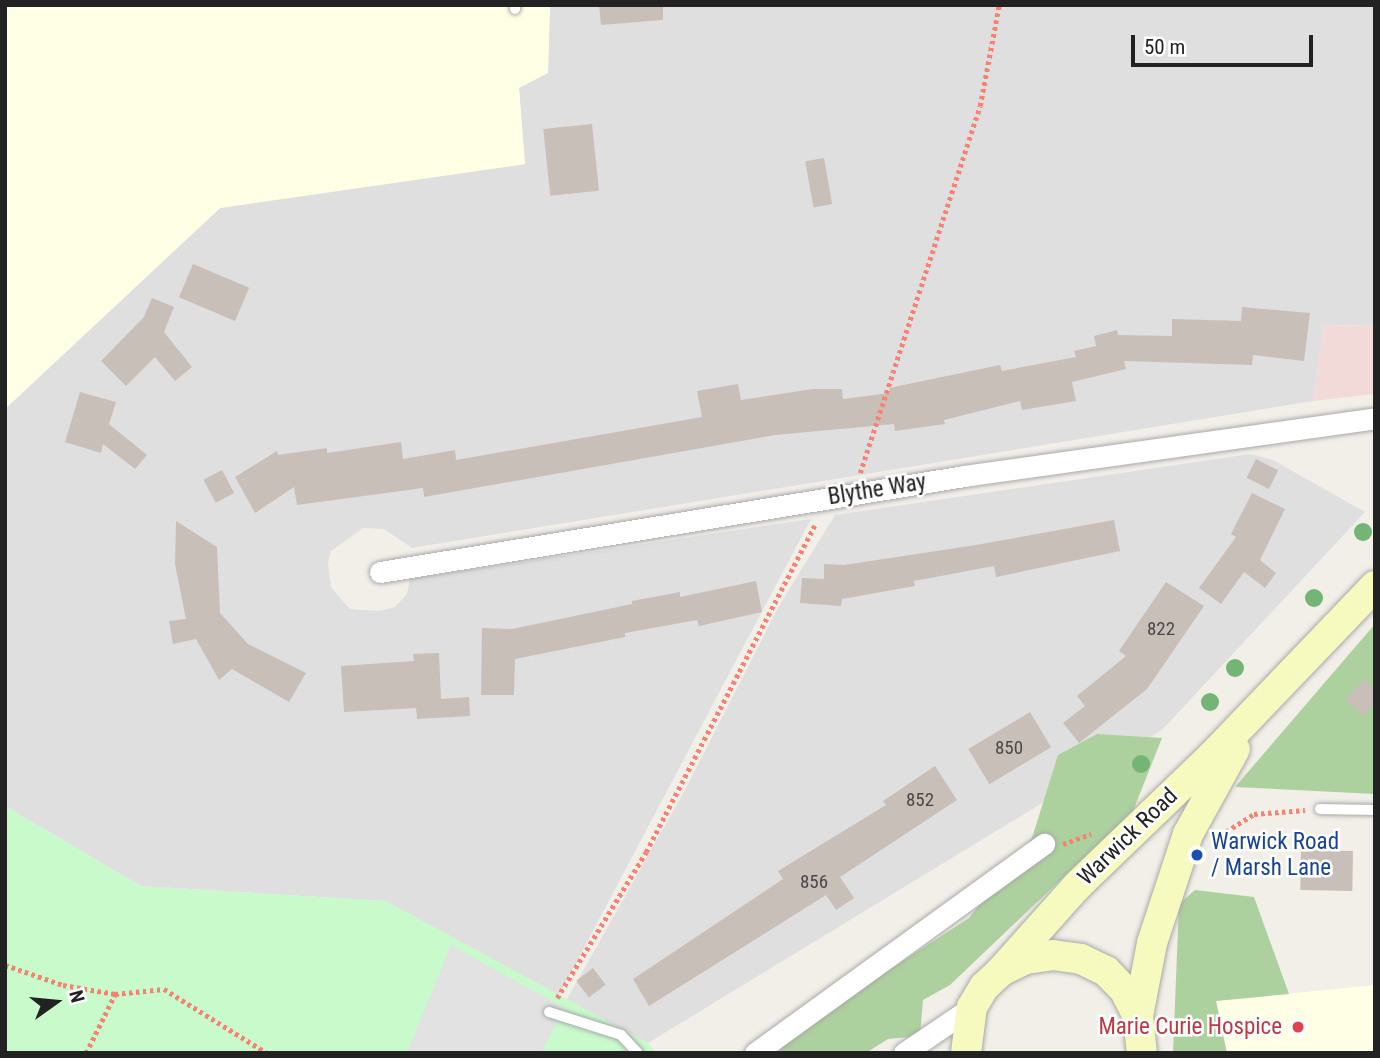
<!DOCTYPE html>
<html>
<head>
<meta charset="utf-8">
<style>
	body { margin:0 }
	#map { position:relative; width:1380px; height:1058px; overflow:hidden; background:#f2efe9; font-family:"Roboto Condensed",sans-serif }
	div>[style] { position:absolute }
	.residential>* { inset:0; background:#e0dfdf }
	.commercial>* { inset:0; background:#f2dad9 }
	.education>* { inset:0; background:#ffffe5 }
	.forest>* { inset:0; background:#add19e }
	.park>* { inset:0; background:#c8facc }
	.parking>* { inset:0; background:#e2e2e2 }
	.building>* { inset:0; background:#c7bfb8; transform-origin:0 0 }
	.path>* { height:4.5px; margin-top:-2.25px; transform-origin:0; background:repeating-linear-gradient(90deg,#fa8072 0 3.5px,transparent 0 7px) }
	.roads { filter:drop-shadow(0 0 2px #a9a9a9) drop-shadow(0 0 2px #a9a9a9) }
	.lane>* { height:10px; margin:-5px; padding:0 5px; transform-origin:5px; border-radius:5px; background:#fff }
	.street>* { height:21px; margin:-10.5px; padding:0 10.5px; transform-origin:10.5px; border-radius:10.5px; background:#fff }
	.secondary>* { height:30px; margin:-15px; padding:0 15px; transform-origin:15px; border-radius:15px; background:#f7fabf }
	.trees>* { width:18px; height:18px; margin:-9px; border-radius:50%; background:#74b475 }
	.dots>* { width:19px; height:19px; translate:-50% -50%; box-sizing:border-box; border:4px solid #fff; border-radius:50% }
	span { translate:-50% -50%; white-space:nowrap; text-align:center; line-height:1.15; -webkit-text-stroke:5px #fff; paint-order:stroke }
	.number-label { font-size:19px; color:#4b4948 }
	.number-label span { -webkit-text-stroke-width:0 }
	.street-label { font-size:23px; color:#222 }
	.transit-label { font-size:23px; color:#164399 }
	.left { translate:0 -50%; text-align:left }
	.health-label { font-size:23px; color:#be3a42 }
	.right { translate:-100% -50%; text-align:right }
	.frame { position:absolute; inset:0; border:7px solid #222; pointer-events:none }
	.north { position:absolute; left:21px; top:967px; width:70px; height:70px; -webkit-text-stroke:5px #fff; paint-order:stroke; rotate:75deg; font-size:19px; font-weight:700; line-height:28px; text-align:center; color:#222 }
	.north::after { content:''; display:block; margin:auto; width:24px; height:32px; background:#222; clip-path:polygon(50% 0,100% 100%,50% 72%,0 100%) }
	.scale { position:absolute; left:1131px; top:35px; width:182px; height:32px; box-sizing:border-box; border:4px solid #222; border-top:0; padding-left:9px; font-size:21px; line-height:24px; white-space:nowrap; color:#222; -webkit-text-stroke:5px #fff; paint-order:stroke }
</style>
</head>
<body>
<div id="map">
	<div class="residential">
		<i style="clip-path:polygon(550px 5px,1375px 5px,1375px 326px,1324px 325px,1313px 401px,412px 548px,384px 529px,363px 528px,331px 551px,328px 563px,331px 587px,340px 598px,350px 609px,379px 611px,395px 607px,407px 594px,410px 579px,811px 519px,558px 997px,386px 901px,141px 886px,5px 806px,5px 409px,220px 208px,525px 164px,519px 88px,548px 72px)"></i>
		<i style="clip-path:polygon(1250px 454px,1273px 460px,1365px 512px,1162px 730px,648px 1043px,566px 1001px,686px 788px,780px 604px,835px 515px)"></i>
	</div>
	<div class="commercial">
		<i style="clip-path:polygon(1324px 325px,1375px 326px,1375px 394px,1313px 401px)"></i>
	</div>
	<div class="education">
		<i style="clip-path:polygon(5px 5px,550px 5px,548px 73px,519px 88px,525px 164px,220px 208px,5px 409px)"></i>
		<i style="clip-path:polygon(1375px 985px,1375px 1053px,1227px 1053px,1216px 1001px)"></i>
	</div>
	<div class="forest">
		<i style="clip-path:polygon(1375px 624px,1375px 794px,1235px 787px)"></i>
		<i style="clip-path:polygon(1097px 734px,1162px 738px,1133px 811px,950px 985px,923px 1000px,920px 1036px,888px 1039px,866px 1053px,781px 1053px,778px 1042px,969px 918px,1032px 838px,1058px 755px)"></i>
		<i style="clip-path:polygon(1195px 890px,1254px 897px,1289px 994px,1216px 1001px,1227px 1053px,1173px 1053px,1179px 904px)"></i>
	</div>
	<div class="park">
		<i style="clip-path:polygon(5px 806px,141px 886px,386px 901px,648px 1043px,657px 1053px,5px 1053px)"></i>
	</div>
	<div class="parking">
		<i style="clip-path:polygon(451px 945px,564px 1008px,541px 1053px,407px 1053px)"></i>
	</div>
	<div class="building">
		<i style="clip-path:polygon(599px 5px,663px 5px,663px 20px,601px 25px)"></i>
		<i style="left:592px;top:124px;width:67px;height:49px;rotate:84deg"></i>
		<i style="left:824px;top:158px;width:47px;height:19px;rotate:80deg"></i>
		<i style="left:193px;top:264px;width:61px;height:36px;rotate:23deg"></i>
		<i style="clip-path:polygon(152px 298px,174px 307px,164px 332px,192px 367px,175px 381px,155px 357px,126px 386px,101px 361px,144px 317px)"></i>
		<i style="clip-path:polygon(1242px 307px,1310px 313px,1304px 361px,1253px 355px,1252px 365px,1124px 361px,1126px 369px,1072px 382px,1076px 401px,1022px 410px,1020px 401px,944px 420px,945px 424px,895px 431px,894px 424px,775px 435px,424px 497px,423px 488px,297px 505px,294px 487px,255px 513px,235px 477px,277px 451px,278px 455px,327px 448px,327px 453px,401px 442px,403px 459px,455px 450px,456px 460px,702px 417px,697px 391px,738px 384px,741px 400px,813px 389px,842px 389px,843px 399px,890px 393px,889px 388px,1000px 365px,1002px 371px,1076px 357px,1074px 351px,1096px 346px,1094px 336px,1117px 330px,1118px 335px,1172px 336px,1172px 319px,1241px 321px)"></i>
		<i style="clip-path:polygon(80px 392px,116px 402px,109px 424px,147px 455px,135px 469px,103px 444px,101px 453px,65px 442px)"></i>
		<i style="left:1256px;top:459px;width:25px;height:21px;rotate:27deg"></i>
		<i style="left:222px;top:470px;width:26px;height:21px;rotate:62deg"></i>
		<i style="clip-path:polygon(1252px 493px,1285px 509px,1260px 560px,1276px 573px,1265px 588px,1244px 572px,1221px 604px,1199px 588px,1236px 537px,1231px 534px)"></i>
		<i style="clip-path:polygon(1114px 520px,1120px 551px,996px 577px,994px 566px,914px 581px,915px 586px,842px 599px,841px 606px,800px 603px,802px 578px,824px 579px,824px 564px,844px 565px,976px 545px)"></i>
		<i style="clip-path:polygon(176px 521px,217px 547px,220px 613px,248px 644px,306px 673px,289px 702px,232px 669px,219px 680px,196px 639px,173px 644px,169px 621px,186px 619px,175px 564px)"></i>
		<i style="clip-path:polygon(756px 581px,762px 612px,699px 626px,697px 620px,625px 633px,625px 637px,515px 659px,514px 695px,481px 695px,482px 628px,512px 629px,632px 604px,632px 601px,680px 592px,680px 597px)"></i>
		<i style="clip-path:polygon(1166px 582px,1204px 606px,1147px 689px,1079px 743px,1063px 723px,1085px 706px,1077px 696px,1126px 656px,1119px 651px)"></i>
		<i style="clip-path:polygon(439px 653px,441px 699px,469px 697px,470px 716px,417px 719px,416px 708px,344px 712px,341px 666px,414px 661px,413px 654px)"></i>
		<i style="clip-path:polygon(1364px 679px,1375px 689px,1375px 703px,1363px 716px,1345px 700px)"></i>
		<i style="left:1030px;top:712px;width:41px;height:72px;rotate:59deg"></i>
		<i style="clip-path:polygon(935px 766px,957px 800px,840px 877px,854px 898px,836px 910px,826px 895px,649px 1006px,633px 979px,783px 879px,778px 871px,886px 805px,883px 801px)"></i>
		<i style="left:1301px;top:850px;width:52px;height:40px;rotate:1deg"></i>
		<i style="left:593px;top:968px;width:21px;height:21px;rotate:53deg"></i>
	</div>
	<div class="path">
		<i style="left:860px;top:473px;width:386px;rotate:-71.9deg"></i>
		<i style="left:980px;top:106px;width:103px;rotate:-79.3deg"></i>
		<i style="left:1214px;top:839px;width:47px;rotate:-32deg"></i>
		<i style="left:1254px;top:814px;width:51px;rotate:-4.5deg"></i>
		<i style="left:1063px;top:844px;width:30px;rotate:-20deg"></i>
		<i style="left:5px;top:965px;width:61px;rotate:19deg"></i>
		<i style="left:63px;top:985px;width:53px;rotate:9.8deg"></i>
		<i style="left:115px;top:994px;width:49px;rotate:-5.8deg"></i>
		<i style="left:164px;top:989px;width:121px;rotate:31.9deg"></i>
		<i style="left:557px;top:998px;width:171px;rotate:-58.6deg"></i>
		<i style="left:646px;top:852px;width:370px;rotate:-62.7deg"></i>
		<i style="left:86px;top:1053px;width:66px;rotate:-63.8deg"></i>
	</div>
	<div class="roads">
		<div class="lane">
			<i style="left:515px;top:5px;width:4px;rotate:90deg"></i>
			<i style="left:1320px;top:809px;width:55px;rotate:1deg"></i>
			<i style="left:549px;top:1012px;width:76px;rotate:17.7deg"></i>
			<i style="left:621px;top:1035px;width:25px;rotate:47deg"></i>
		</div>
		<div class="street">
			<i style="left:380px;top:572px;width:592px;rotate:-9.33deg"></i>
			<i style="left:964px;top:476px;width:415px;rotate:-8deg"></i>
			<i style="left:755px;top:1053px;width:357px;rotate:-35.9deg"></i>
			<i style="left:904px;top:1053px;width:82px;rotate:-34.1deg"></i>
		</div>
		<div class="secondary">
			<i style="left:1001px;top:971px;width:115px;rotate:-48.2deg"></i>
			<i style="left:1078px;top:885px;width:189px;rotate:-43.9deg"></i>
			<i style="left:1214px;top:754px;width:233px;rotate:-46.2deg"></i>
			<i style="left:1138px;top:1016px;width:74px;rotate:-79.1deg"></i>
			<i style="left:1152px;top:943px;width:115px;rotate:-71.7deg"></i>
			<i style="left:1188px;top:834px;width:97px;rotate:-61.1deg"></i>
			<i style="left:966px;top:1053px;width:46px;rotate:-82.6deg"></i>
			<i style="left:972px;top:1007px;width:23px;rotate:-59deg"></i>
			<i style="left:984px;top:987px;width:23px;rotate:-43deg"></i>
			<i style="left:1001px;top:971px;width:28px;rotate:-26deg"></i>
			<i style="left:1026px;top:959px;width:27px;rotate:-8deg"></i>
			<i style="left:1053px;top:955px;width:28px;rotate:8deg"></i>
			<i style="left:1081px;top:959px;width:28px;rotate:26deg"></i>
			<i style="left:1106px;top:971px;width:28px;rotate:46deg"></i>
			<i style="left:1125px;top:991px;width:28px;rotate:63deg"></i>
			<i style="left:1138px;top:1016px;width:37px;rotate:84deg"></i>
		</div>
	</div>
	<div class="trees">
		<i style="left:1363px;top:532px"></i>
		<i style="left:1314px;top:598px"></i>
		<i style="left:1235px;top:668px"></i>
		<i style="left:1210px;top:702px"></i>
		<i style="left:1141px;top:764px"></i>
	</div>
	<div class="dots">
		<i style="left:1197px;top:855px;background:#1a4fb4"></i>
		<i style="left:1298px;top:1027px;background:#e0444e"></i>
	</div>
	<div class="number-label">
		<span style="left:1161px;top:629px">822</span>
		<span style="left:1009px;top:748px">850</span>
		<span style="left:920px;top:800px">852</span>
		<span style="left:814px;top:882px">856</span>
	</div>
	<div class="street-label">
		<span style="left:877px;top:490px;rotate:-9deg">Blythe Way</span>
		<span style="left:1128px;top:837px;rotate:-44deg">Warwick Road</span>
	</div>
	<div class="transit-label">
		<span class="left" style="left:1211px;top:855px">Warwick Road<br>/ Marsh Lane</span>
	</div>
	<div class="health-label">
		<span class="right" style="left:1282px;top:1027px">Marie Curie Hospice</span>
	</div>
	<div class="frame"></div>
	<div class="north">N</div>
	<div class="scale">50 m</div>
</div>
</body>
</html>
